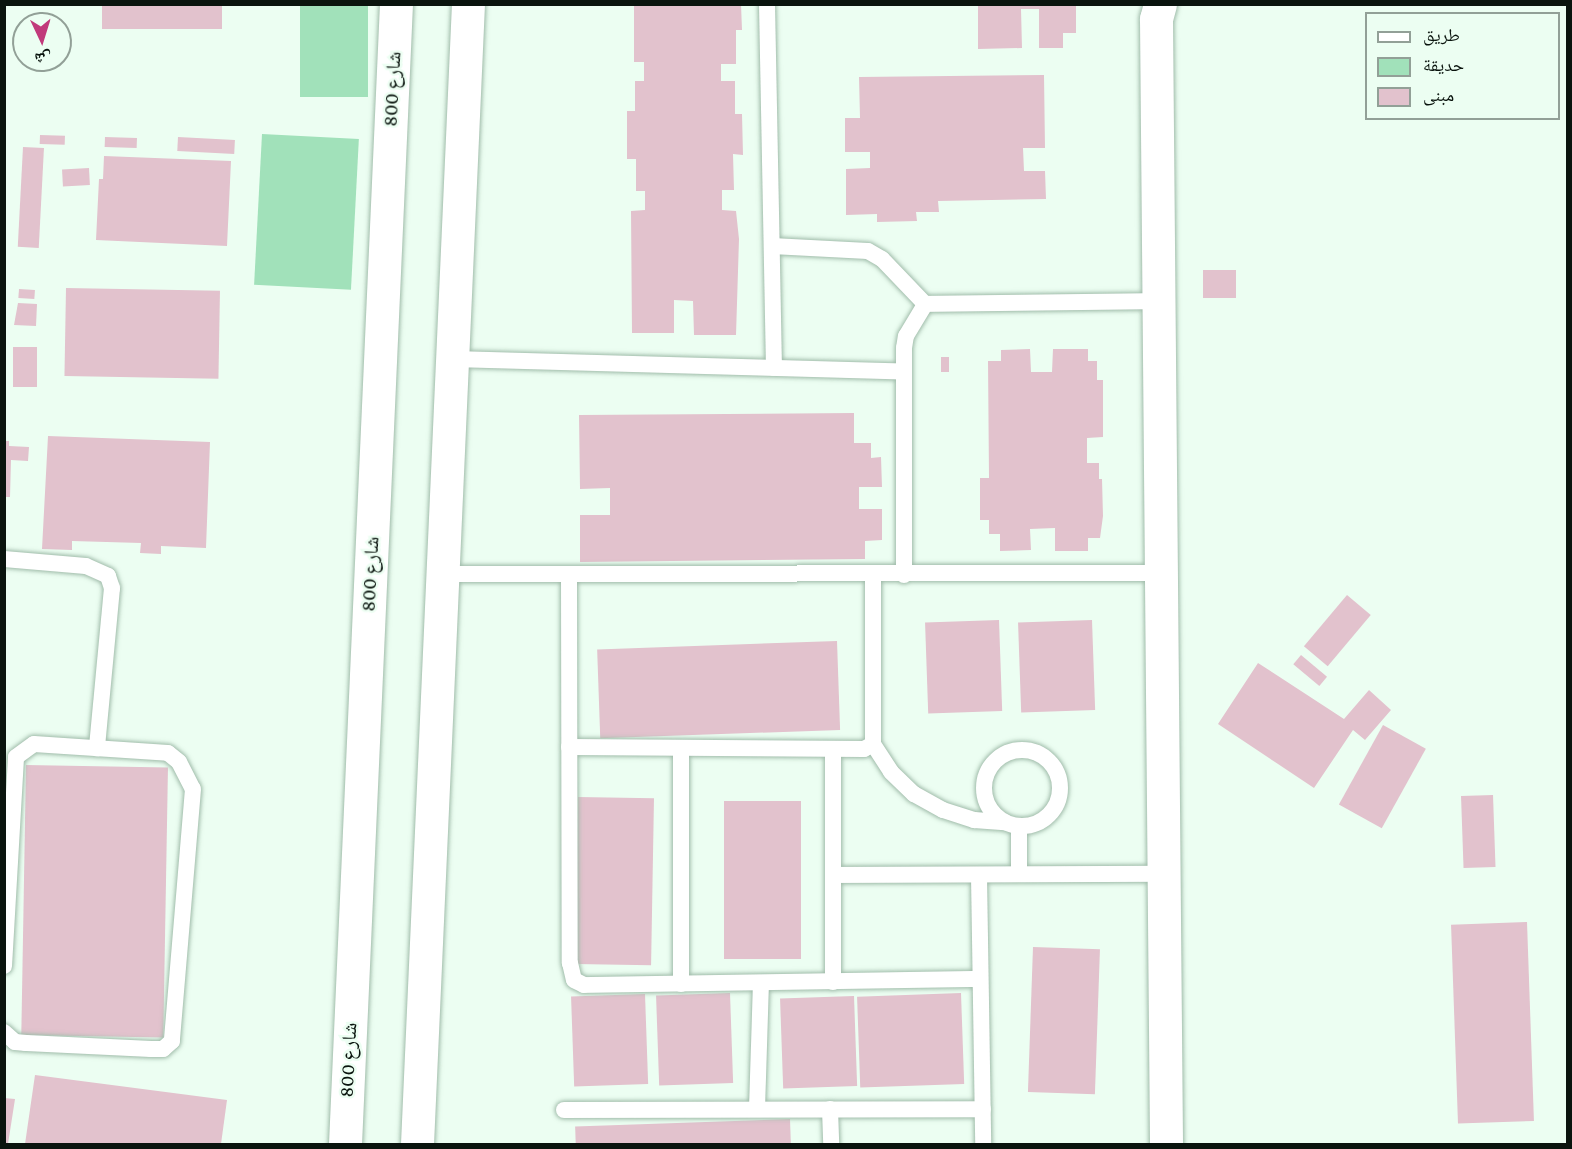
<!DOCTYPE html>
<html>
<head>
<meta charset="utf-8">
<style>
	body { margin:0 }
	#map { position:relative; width:1572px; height:1149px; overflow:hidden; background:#ecfef2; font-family:"Crimson Pro","Noto Naskh Arabic",serif }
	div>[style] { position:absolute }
	.green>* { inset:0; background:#a1e1ba; transform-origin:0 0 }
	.building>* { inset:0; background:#e2c2cd; transform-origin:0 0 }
	.roads { filter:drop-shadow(0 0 2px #a0bcaa) drop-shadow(0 0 2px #a0bcaa) }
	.service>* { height:16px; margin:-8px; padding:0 8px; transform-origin:8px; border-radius:8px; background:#fff }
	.service>.ring { margin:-8px; padding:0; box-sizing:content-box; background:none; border:16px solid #fff; border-radius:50% }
	.minor>* { height:33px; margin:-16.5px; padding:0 16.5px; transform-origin:16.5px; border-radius:16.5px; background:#fff }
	span { translate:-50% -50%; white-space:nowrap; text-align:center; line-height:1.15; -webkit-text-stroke:5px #ecfef2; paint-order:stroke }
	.street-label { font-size:20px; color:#0a140e }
	.frame { position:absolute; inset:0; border:6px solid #0a140e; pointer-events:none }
	.legend { position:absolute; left:1365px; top:12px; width:195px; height:108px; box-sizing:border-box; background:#ecfef2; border:2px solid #92a097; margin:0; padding:8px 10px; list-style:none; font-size:18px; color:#0a140e }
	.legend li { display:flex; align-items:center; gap:12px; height:30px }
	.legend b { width:30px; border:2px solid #92a097 }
	.north { position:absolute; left:12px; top:12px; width:60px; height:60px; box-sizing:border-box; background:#ecfef2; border:2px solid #92a097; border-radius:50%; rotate:176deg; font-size:16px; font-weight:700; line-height:24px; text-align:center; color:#0a140e }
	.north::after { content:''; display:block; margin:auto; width:21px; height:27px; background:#c13a7b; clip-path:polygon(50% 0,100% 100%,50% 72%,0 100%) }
</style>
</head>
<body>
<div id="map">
	<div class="green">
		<i style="left:300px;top:5px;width:68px;height:92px"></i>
		<i style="left:262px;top:134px;width:97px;height:151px;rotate:3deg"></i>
	</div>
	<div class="building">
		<i style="left:102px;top:4px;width:120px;height:25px"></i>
		<i style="clip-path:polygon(634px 4px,741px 4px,742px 30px,736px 30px,736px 64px,721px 64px,721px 81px,735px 81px,735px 114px,742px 114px,743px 155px,733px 154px,734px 190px,722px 190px,722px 210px,736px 211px,739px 239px,736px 335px,694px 335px,693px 301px,674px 300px,674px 333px,632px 333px,631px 211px,645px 210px,645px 191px,636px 191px,636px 159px,627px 159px,627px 111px,635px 111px,635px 81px,644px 81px,644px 62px,634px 62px)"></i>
		<i style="clip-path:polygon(978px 4px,1076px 4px,1076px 33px,1063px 33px,1063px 48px,1039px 48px,1039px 9px,1021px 9px,1022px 48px,978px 49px)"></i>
		<i style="clip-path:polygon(1044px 75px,1045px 148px,1023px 148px,1024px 171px,1045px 171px,1046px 199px,938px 201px,939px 212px,916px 212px,917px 221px,877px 222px,877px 214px,846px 215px,846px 169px,870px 168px,870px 152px,845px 152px,845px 118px,860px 118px,859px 77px)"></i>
		<i style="left:40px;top:135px;width:25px;height:9px;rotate:2deg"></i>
		<i style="left:105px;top:137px;width:32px;height:10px;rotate:2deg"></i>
		<i style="left:178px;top:137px;width:57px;height:14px;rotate:3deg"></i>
		<i style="left:23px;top:147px;width:21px;height:100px;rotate:3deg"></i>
		<i style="clip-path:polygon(104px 156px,231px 161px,227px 246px,96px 240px,99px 179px,103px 179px)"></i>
		<i style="left:89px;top:168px;width:17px;height:27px;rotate:87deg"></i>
		<i style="left:1203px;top:270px;width:33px;height:28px"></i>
		<i style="left:66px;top:288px;width:154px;height:88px;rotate:1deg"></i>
		<i style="left:19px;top:289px;width:16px;height:9px;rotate:4deg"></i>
		<i style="clip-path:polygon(18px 303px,37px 304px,36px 326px,14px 325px)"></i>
		<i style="left:13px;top:347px;width:24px;height:40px"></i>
		<i style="clip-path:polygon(1030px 349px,1031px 372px,1052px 372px,1053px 349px,1088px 349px,1088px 361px,1097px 361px,1097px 380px,1103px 380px,1103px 437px,1087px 438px,1087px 463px,1099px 463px,1099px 479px,1102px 479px,1103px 516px,1100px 538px,1088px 538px,1088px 551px,1055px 551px,1055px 528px,1030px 529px,1031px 550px,1000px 551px,1000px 534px,989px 534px,989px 520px,980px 520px,980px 478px,989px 478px,988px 361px,1001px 361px,1001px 350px)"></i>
		<i style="left:941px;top:357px;width:8px;height:15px"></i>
		<i style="clip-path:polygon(854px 413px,854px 443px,871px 443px,871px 458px,881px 457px,882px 487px,859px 487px,859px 509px,882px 509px,882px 540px,865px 541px,865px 559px,580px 562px,580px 515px,610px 515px,610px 488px,580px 489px,579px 415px)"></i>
		<i style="clip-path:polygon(48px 436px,210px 442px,206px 548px,161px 546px,161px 554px,140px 553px,141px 543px,72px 541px,72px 550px,42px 549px)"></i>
		<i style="clip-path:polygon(4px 441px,9px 441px,9px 446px,29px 447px,28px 461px,11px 460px,10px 497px,4px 497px)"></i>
		<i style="left:1347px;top:595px;width:31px;height:67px;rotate:40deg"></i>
		<i style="left:999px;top:620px;width:91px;height:74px;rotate:88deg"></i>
		<i style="left:1092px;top:620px;width:90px;height:74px;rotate:88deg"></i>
		<i style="left:837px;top:641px;width:89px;height:240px;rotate:88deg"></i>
		<i style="left:1301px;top:655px;width:34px;height:12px;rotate:40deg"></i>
		<i style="clip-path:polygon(1258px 663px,1344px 719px,1369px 690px,1391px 710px,1365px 740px,1353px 730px,1314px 788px,1218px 724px)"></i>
		<i style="left:1383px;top:725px;width:49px;height:91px;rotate:29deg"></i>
		<i style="left:26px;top:765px;width:142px;height:270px;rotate:1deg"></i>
		<i style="left:1493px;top:795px;width:72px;height:32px;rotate:88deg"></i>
		<i style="left:578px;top:797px;width:76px;height:167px;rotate:1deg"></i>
		<i style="left:724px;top:801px;width:77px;height:158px"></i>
		<i style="left:1527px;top:922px;width:199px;height:76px;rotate:88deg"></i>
		<i style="left:1033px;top:947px;width:67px;height:145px;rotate:2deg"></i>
		<i style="left:730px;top:993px;width:90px;height:74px;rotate:88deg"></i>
		<i style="left:961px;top:993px;width:91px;height:104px;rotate:88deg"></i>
		<i style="left:645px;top:994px;width:90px;height:74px;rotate:88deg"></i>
		<i style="left:854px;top:996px;width:90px;height:74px;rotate:88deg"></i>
		<i style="clip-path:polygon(35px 1075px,227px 1100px,221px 1144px,25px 1144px)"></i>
		<i style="clip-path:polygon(4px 1098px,15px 1099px,8px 1144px,4px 1144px)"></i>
		<i style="left:790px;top:1119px;width:25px;height:215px;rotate:88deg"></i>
	</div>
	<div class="roads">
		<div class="service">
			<i style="left:767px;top:4px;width:364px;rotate:88.9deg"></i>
			<i style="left:772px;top:246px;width:96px;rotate:3deg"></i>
			<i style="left:868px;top:251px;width:16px;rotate:30deg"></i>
			<i style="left:882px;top:259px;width:62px;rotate:46.3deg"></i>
			<i style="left:925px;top:304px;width:233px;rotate:-0.7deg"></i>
			<i style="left:452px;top:359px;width:452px;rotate:1.6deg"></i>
			<i style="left:4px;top:559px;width:82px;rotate:4.9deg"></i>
			<i style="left:86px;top:566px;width:24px;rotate:24deg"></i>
			<i style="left:108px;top:576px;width:13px;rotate:72deg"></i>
			<i style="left:112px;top:588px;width:161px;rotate:95.4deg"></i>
			<i style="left:442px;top:574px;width:718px;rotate:-0.08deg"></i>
			<i style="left:569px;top:574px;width:389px;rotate:89.9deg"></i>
			<i style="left:570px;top:963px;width:17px;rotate:77deg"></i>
			<i style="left:574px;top:980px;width:11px;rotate:27deg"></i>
			<i style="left:584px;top:985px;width:396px;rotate:-0.9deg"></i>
			<i style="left:904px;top:575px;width:227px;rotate:-90deg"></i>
			<i style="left:904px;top:348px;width:12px;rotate:-81deg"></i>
			<i style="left:906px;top:336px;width:37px;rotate:-59deg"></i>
			<i style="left:873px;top:744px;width:33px;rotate:57deg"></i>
			<i style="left:891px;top:772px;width:32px;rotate:44deg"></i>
			<i style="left:914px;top:794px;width:33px;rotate:29deg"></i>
			<i style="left:943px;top:810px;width:33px;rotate:18deg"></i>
			<i style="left:974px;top:820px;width:31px;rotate:4deg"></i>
			<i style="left:569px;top:747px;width:295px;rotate:0.4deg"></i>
			<i style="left:864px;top:749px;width:10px;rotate:-29deg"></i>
			<i style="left:873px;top:744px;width:169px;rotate:-90deg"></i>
			<i style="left:681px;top:748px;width:236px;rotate:90deg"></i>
			<i style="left:833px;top:749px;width:233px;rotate:90deg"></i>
			<i class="ring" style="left:984px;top:750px;width:60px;height:60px"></i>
			<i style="left:1019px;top:874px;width:48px;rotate:-90deg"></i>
			<i style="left:833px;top:875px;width:330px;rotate:-0.2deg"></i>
			<i style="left:979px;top:875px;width:269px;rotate:89.1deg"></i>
			<i style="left:4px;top:966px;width:209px;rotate:-86.7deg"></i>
			<i style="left:16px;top:757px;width:22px;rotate:-36deg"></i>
			<i style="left:34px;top:744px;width:134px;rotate:3.8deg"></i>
			<i style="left:168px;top:753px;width:14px;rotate:39deg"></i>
			<i style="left:179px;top:762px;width:30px;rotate:63deg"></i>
			<i style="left:193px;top:789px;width:253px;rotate:94.8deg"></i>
			<i style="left:172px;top:1041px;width:12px;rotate:138deg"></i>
			<i style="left:163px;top:1049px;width:12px;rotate:180deg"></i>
			<i style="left:151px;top:1049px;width:125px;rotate:-177.3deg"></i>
			<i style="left:26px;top:1043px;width:11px;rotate:-175deg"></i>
			<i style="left:15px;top:1042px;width:15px;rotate:-138deg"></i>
			<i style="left:757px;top:1109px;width:126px;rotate:-88.2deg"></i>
			<i style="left:830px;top:1109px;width:35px;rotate:88deg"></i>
			<i style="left:564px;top:1110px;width:419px;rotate:-0.1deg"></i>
		</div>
		<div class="minor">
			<i style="left:1160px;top:4px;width:16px;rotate:105deg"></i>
			<i style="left:1156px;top:19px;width:1125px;rotate:89.49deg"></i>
			<i style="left:345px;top:1144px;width:1141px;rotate:-87.44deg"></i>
			<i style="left:417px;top:1144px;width:1141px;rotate:-87.44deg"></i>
		</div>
	</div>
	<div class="street-label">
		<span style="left:392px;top:89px;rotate:-87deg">شارع 800</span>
		<span style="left:370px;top:574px;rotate:-87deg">شارع 800</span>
		<span style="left:348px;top:1060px;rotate:-87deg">شارع 800</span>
	</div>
	<div class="frame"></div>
	<ul class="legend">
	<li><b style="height:8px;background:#fff"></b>طريق</li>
	<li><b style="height:16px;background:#a1e1ba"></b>حديقة</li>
	<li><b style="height:16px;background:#e2c2cd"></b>مبنى</li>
	</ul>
	<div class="north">ش</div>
</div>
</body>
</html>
